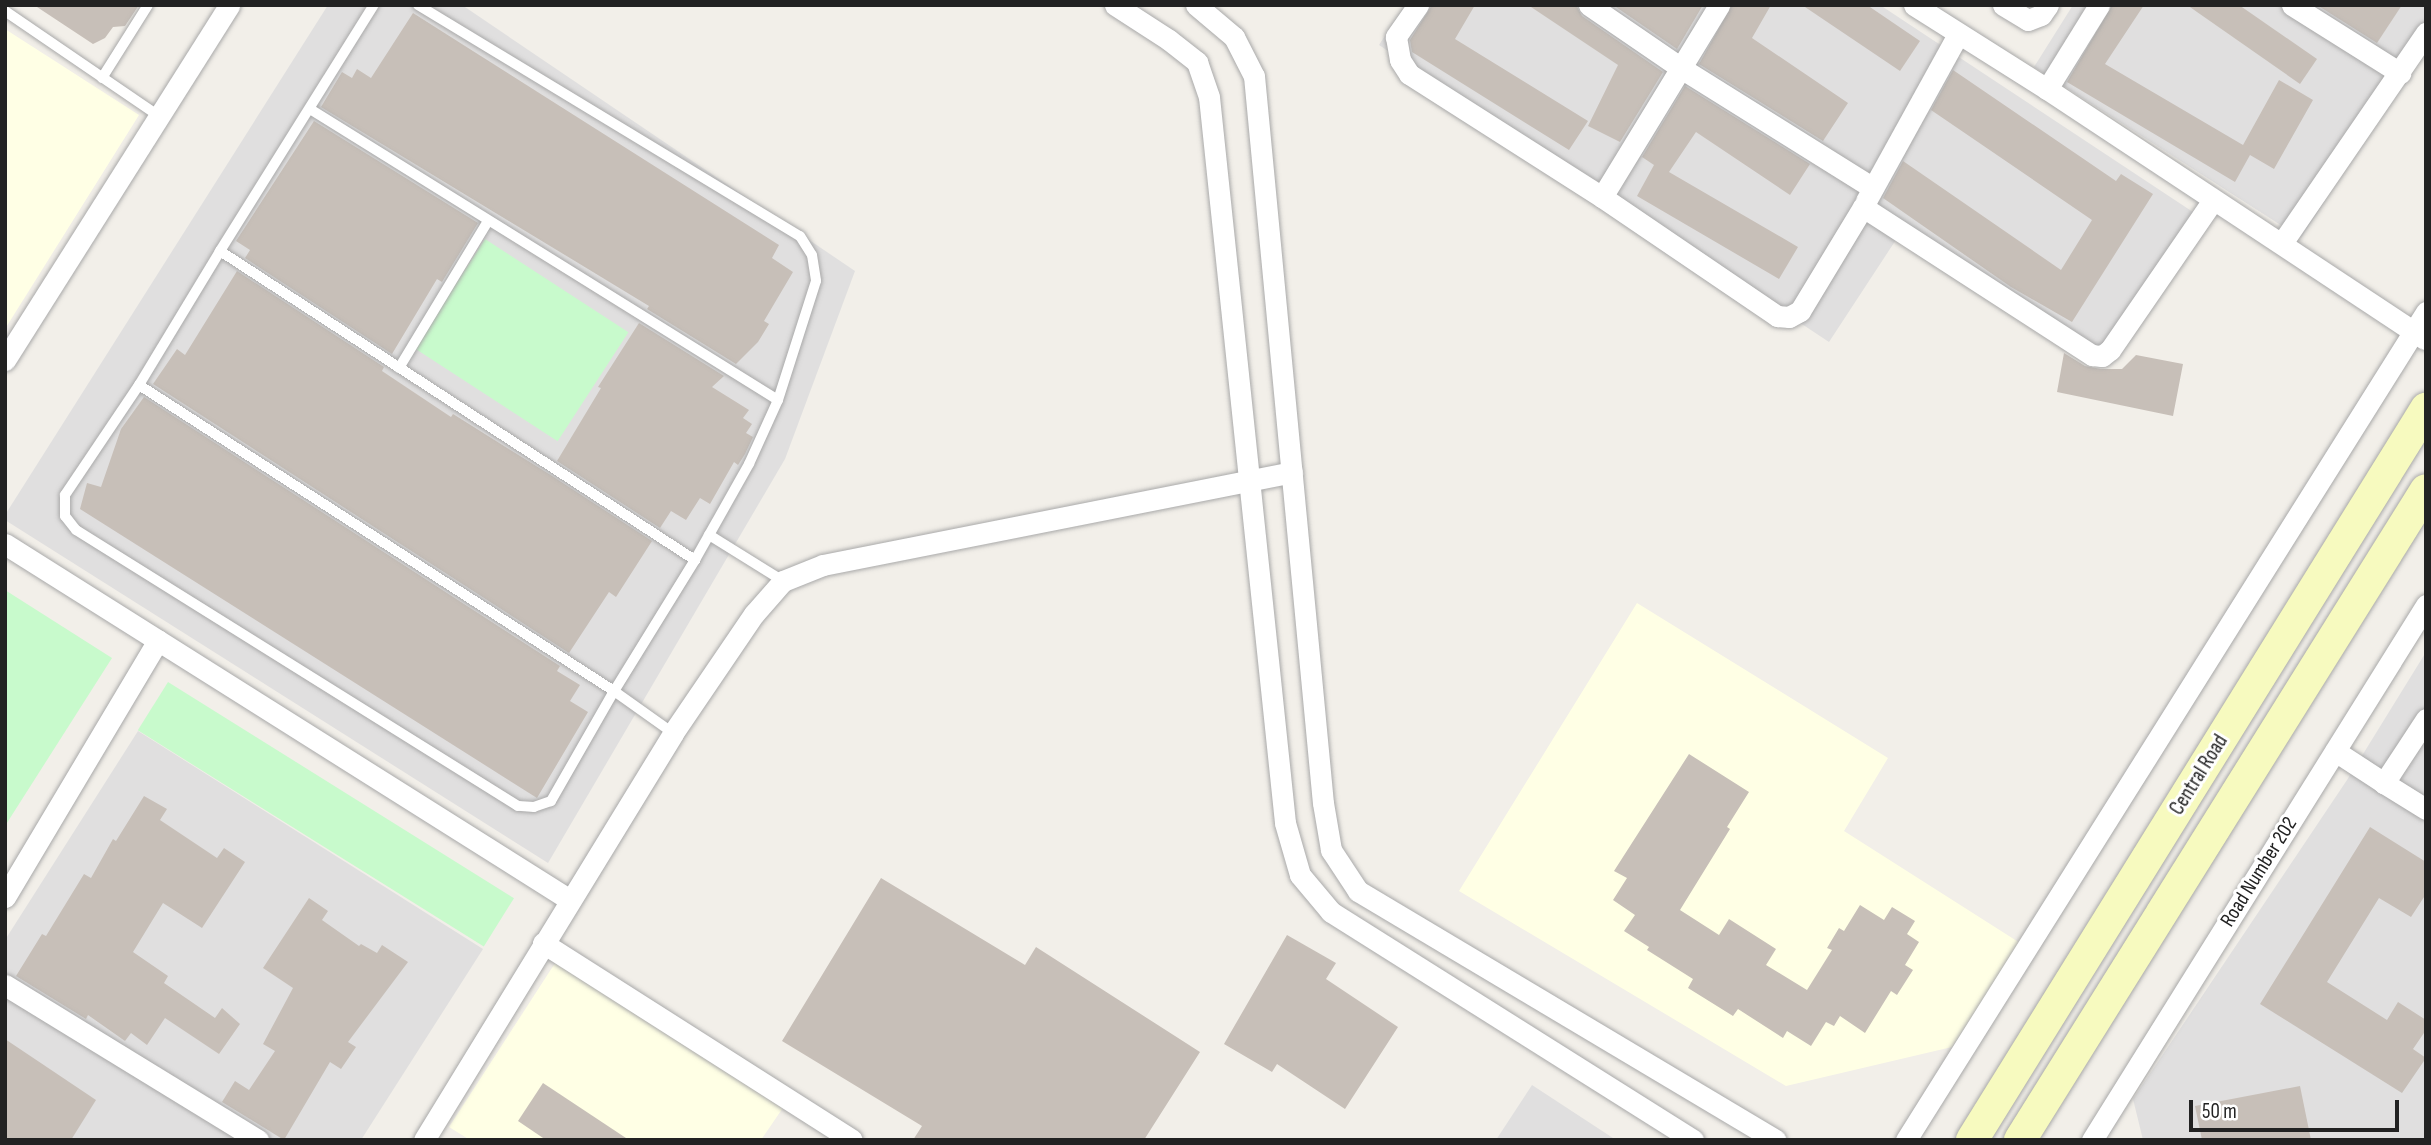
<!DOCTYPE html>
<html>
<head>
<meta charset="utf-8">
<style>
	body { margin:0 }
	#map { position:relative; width:2431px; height:1145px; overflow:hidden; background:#f2efe9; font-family:"Sofia Sans Condensed",sans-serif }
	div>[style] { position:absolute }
	.residential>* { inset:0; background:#e0dfdf }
	.education>* { inset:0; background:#ffffe5 }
	.park>* { inset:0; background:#c8facc; transform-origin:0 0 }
	.building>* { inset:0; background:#c7bfb8 }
	.roads { filter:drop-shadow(0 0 2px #a9a9a9) drop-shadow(0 0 2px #a9a9a9) }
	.lane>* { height:10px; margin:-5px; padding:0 5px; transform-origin:5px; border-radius:5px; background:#fff }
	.street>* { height:21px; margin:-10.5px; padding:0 10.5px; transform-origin:10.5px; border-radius:10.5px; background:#fff }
	.secondary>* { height:32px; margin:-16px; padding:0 16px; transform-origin:16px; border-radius:16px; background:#f7fabf }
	span { translate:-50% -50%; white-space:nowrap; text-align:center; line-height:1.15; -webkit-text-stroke:6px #fff; paint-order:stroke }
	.street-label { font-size:21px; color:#222 }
	.frame { position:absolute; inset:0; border:7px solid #222; pointer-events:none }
	.scale { position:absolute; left:2189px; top:1100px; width:210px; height:32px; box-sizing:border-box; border:4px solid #222; border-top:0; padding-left:9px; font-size:21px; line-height:24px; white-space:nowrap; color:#222; -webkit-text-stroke:5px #fff; paint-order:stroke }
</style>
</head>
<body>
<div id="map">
	<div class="residential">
		<i style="clip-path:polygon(328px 5px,462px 5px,855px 271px,785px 459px,548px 863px,5px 520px,5px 515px)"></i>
		<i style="clip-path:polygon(1405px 5px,1880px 5px,2199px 216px,2106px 359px,1905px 226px,1829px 342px,1379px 45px)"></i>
		<i style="clip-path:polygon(2073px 5px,2426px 5px,2426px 43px,2301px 238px,2034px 67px)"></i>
		<i style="clip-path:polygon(2426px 652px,2426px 1140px,2143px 1140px,2133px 1099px,2347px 780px)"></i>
		<i style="clip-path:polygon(138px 731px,483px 949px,361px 1140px,5px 1140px,5px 940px)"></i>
		<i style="clip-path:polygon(1532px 1085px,1616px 1140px,1496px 1140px)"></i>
	</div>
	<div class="education">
		<i style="clip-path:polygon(5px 29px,139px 115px,5px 329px)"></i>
		<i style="clip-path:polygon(1637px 603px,1888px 758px,1844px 831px,2020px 943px,1952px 1047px,1786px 1086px,1459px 891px)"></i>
		<i style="clip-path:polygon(559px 957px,789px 1099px,761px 1140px,470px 1140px,449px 1127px)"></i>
	</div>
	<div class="park">
		<i style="left:485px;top:239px;width:171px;height:130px;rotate:33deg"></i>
		<i style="clip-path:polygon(5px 590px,112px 658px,5px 826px)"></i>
		<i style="left:168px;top:682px;width:408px;height:57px;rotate:32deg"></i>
	</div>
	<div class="building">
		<i style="clip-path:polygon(34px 5px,139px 5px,125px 26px,113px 27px,105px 38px,93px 44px)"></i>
		<i style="clip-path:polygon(1432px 5px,1475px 5px,1455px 39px,1588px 121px,1569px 150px,1412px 52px,1410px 40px)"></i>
		<i style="clip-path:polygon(1528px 5px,1576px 5px,1582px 16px,1663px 72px,1620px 142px,1588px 126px,1618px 65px)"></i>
		<i style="clip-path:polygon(1613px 5px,1703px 5px,1677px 49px)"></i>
		<i style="clip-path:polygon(1732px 5px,1771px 5px,1752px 38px,1848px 103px,1823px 141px,1699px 64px)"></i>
		<i style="clip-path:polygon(1802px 5px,1867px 5px,1920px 41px,1900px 71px)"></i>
		<i style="clip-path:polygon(2112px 5px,2144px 5px,2105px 64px,2243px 145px,2279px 80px,2313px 100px,2274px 169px,2250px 155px,2235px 182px,2067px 82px)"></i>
		<i style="clip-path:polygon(2187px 5px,2239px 5px,2317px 59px,2300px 84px)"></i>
		<i style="clip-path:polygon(2317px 5px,2402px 5px,2377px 43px)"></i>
		<i style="clip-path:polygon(413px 13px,779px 245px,772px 258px,793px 272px,764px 321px,769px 324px,758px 342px,736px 364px,647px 309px,649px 306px,321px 107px,342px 72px,352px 78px,357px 69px,371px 78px)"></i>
		<i style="clip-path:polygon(1953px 70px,2116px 181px,2121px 174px,2153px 194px,2072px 322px,2011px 287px,1883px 198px,1903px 161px,2061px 270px,2092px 220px,1931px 110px)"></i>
		<i style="clip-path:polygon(1685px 86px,1810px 164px,1790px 195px,1696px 132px,1669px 172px,1798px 247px,1779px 279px,1637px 196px,1654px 165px,1642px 157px)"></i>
		<i style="clip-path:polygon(314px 121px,478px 223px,442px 282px,437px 279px,392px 354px,245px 258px,250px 250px,236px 241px)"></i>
		<i style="clip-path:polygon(237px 271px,384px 367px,382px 371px,451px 417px,453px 414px,549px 474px,652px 541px,616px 597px,609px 592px,569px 653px,153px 384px,177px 349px,185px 355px)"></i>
		<i style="clip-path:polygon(639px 323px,724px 376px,712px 387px,749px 410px,743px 418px,752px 424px,746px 433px,753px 437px,745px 454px,738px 465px,734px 462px,710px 504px,700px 498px,686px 520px,671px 511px,660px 528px,557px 461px,601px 388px,598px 387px)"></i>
		<i style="clip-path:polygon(2064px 353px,2085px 366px,2101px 369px,2122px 369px,2136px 355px,2183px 364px,2173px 416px,2057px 392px)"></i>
		<i style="clip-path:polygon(144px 397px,560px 666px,557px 671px,580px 685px,570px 701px,588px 712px,537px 798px,80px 509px,87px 483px,101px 487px,121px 429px)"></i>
		<i style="clip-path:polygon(1689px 754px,1749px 792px,1727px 827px,1730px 829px,1680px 910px,1719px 935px,1729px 919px,1776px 949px,1766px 965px,1807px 990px,1832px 950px,1827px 948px,1839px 928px,1844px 931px,1860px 905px,1884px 920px,1892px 907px,1915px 921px,1907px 934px,1919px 942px,1905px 965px,1913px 970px,1897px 995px,1891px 991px,1865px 1033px,1840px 1016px,1834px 1026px,1826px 1022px,1811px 1046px,1787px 1031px,1783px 1038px,1738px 1009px,1733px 1016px,1688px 988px,1693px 979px,1647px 950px,1649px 947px,1624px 931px,1635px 915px,1613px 900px,1627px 878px,1614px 871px)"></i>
		<i style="clip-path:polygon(144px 796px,167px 809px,160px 820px,217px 858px,224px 848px,245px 862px,202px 928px,163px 903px,133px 952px,168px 976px,164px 983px,215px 1018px,222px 1008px,240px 1024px,219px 1054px,165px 1018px,147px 1045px,131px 1033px,125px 1041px,88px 1015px,86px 1019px,16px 976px,42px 934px,46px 936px,84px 874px,91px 878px,113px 839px,116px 841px)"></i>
		<i style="clip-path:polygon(2370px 827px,2426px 862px,2426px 894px,2411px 917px,2379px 898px,2327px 982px,2387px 1020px,2398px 1002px,2426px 1020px,2426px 1030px,2413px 1049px,2426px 1058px,2402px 1093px,2260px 1004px)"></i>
		<i style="clip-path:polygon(881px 878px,1025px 965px,1036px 947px,1200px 1052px,1144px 1140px,913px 1140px,922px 1126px,782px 1041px)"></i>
		<i style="clip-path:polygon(309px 898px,328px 911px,322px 920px,359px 946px,361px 944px,377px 953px,382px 945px,408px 962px,348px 1042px,356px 1047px,341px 1069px,330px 1062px,284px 1140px,222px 1102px,235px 1081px,249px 1090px,275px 1051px,263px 1044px,293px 988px,263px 968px)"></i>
		<i style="clip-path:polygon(1287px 935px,1336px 963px,1326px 979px,1398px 1027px,1345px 1109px,1277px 1064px,1272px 1072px,1224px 1044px)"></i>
		<i style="clip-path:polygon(5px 1039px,96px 1100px,71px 1140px,5px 1140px)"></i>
		<i style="clip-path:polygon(543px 1083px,629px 1140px,546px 1140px,518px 1121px)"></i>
		<i style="clip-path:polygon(2300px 1086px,2311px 1140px,2202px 1140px,2195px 1106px)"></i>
	</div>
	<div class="roads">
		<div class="lane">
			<i style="left:418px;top:5px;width:446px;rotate:31.2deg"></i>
			<i style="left:800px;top:236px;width:22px;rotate:58deg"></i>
			<i style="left:812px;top:255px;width:26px;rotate:81deg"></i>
			<i style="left:816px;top:281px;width:125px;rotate:107.7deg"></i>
			<i style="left:778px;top:400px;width:70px;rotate:114.4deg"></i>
			<i style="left:749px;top:464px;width:110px;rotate:119.4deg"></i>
			<i style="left:5px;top:11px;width:186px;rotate:34.3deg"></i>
			<i style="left:102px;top:78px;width:86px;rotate:-57.8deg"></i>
			<i style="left:310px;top:109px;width:551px;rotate:31.87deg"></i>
			<i style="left:220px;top:251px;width:290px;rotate:-58deg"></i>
			<i style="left:399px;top:368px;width:172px;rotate:-58.8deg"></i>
			<i style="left:139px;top:385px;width:565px;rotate:32.79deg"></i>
			<i style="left:614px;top:691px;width:127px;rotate:119.8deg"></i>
			<i style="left:551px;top:801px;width:18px;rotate:161deg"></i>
			<i style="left:534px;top:807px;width:16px;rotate:-176deg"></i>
			<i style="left:518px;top:806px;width:521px;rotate:-148.02deg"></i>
			<i style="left:76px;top:530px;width:18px;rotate:-128deg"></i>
			<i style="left:65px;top:516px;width:21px;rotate:-90deg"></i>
			<i style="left:65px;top:495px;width:133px;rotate:-56.1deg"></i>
			<i style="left:139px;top:385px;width:157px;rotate:-58.8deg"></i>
			<i style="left:220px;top:251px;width:567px;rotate:33.05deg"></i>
			<i style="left:695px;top:560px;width:154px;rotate:121.7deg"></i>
			<i style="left:614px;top:691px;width:72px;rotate:35.4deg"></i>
			<i style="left:709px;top:535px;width:87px;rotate:31.9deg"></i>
		</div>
		<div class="street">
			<i style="left:1115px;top:5px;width:64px;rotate:32.9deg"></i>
			<i style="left:1169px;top:40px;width:36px;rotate:38deg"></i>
			<i style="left:1197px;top:62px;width:37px;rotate:71deg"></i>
			<i style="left:1209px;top:97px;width:730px;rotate:84.02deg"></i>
			<i style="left:1285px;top:823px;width:54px;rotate:73.9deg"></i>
			<i style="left:1300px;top:875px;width:48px;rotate:50deg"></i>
			<i style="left:1331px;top:912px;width:428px;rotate:32.2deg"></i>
			<i style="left:1196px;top:5px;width:50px;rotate:40.1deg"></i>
			<i style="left:1234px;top:37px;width:44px;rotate:62.9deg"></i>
			<i style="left:1254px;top:76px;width:730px;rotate:84.58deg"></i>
			<i style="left:1323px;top:803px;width:48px;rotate:80.3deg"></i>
			<i style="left:1331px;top:850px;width:49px;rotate:56.6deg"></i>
			<i style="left:1358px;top:891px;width:486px;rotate:30.8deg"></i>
			<i style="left:1418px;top:5px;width:39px;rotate:125deg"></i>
			<i style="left:1396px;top:37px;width:23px;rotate:80deg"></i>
			<i style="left:1400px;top:60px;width:17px;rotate:57deg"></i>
			<i style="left:1409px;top:74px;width:229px;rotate:32.5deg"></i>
			<i style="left:1602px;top:197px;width:225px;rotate:-58.6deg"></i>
			<i style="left:1589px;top:5px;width:112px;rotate:34.4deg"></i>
			<i style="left:1681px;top:68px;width:226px;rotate:32deg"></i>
			<i style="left:1914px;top:5px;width:157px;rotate:32.3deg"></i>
			<i style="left:2047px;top:89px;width:453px;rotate:33.5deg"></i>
			<i style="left:2003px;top:5px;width:29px;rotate:31deg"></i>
			<i style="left:2028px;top:20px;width:14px;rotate:-21deg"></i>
			<i style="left:2041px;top:15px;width:12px;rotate:-55deg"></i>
			<i style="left:2292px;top:5px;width:128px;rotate:32.2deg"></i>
			<i style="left:2047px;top:89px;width:99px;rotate:-58.2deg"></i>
			<i style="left:1602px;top:197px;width:212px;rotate:34.2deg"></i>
			<i style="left:1777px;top:316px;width:12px;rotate:5deg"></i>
			<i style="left:1789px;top:317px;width:13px;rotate:-29deg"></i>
			<i style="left:1800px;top:311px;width:122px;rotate:-58.8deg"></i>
			<i style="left:1863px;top:207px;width:273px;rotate:32.9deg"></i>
			<i style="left:2092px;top:355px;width:10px;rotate:6deg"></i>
			<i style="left:2102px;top:356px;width:10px;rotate:-37deg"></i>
			<i style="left:2110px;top:350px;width:182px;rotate:-55.5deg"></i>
			<i style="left:1866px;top:201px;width:191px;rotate:-61.1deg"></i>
			<i style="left:2282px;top:243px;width:255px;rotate:-55.6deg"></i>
			<i style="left:5px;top:360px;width:420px;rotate:-57.7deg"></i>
			<i style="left:5px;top:544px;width:668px;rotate:32.21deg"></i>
			<i style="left:2426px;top:719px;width:77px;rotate:123.3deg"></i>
			<i style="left:2384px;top:783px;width:49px;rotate:31.8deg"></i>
			<i style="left:2335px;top:751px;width:59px;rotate:33.1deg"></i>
			<i style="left:5px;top:897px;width:299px;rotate:-59.2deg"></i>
			<i style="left:543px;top:943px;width:366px;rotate:32.5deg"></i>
			<i style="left:5px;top:985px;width:297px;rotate:31.5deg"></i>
			<i style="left:424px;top:1140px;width:477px;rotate:-58.5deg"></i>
			<i style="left:673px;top:733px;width:144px;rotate:-55.8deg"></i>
			<i style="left:754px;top:614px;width:44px;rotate:-48.7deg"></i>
			<i style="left:783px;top:581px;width:43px;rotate:-21.8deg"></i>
			<i style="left:823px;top:565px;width:478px;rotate:-11.2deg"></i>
			<i style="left:1906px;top:1140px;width:978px;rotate:-57.87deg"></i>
			<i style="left:2092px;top:1140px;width:631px;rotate:-58.02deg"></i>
		</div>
		<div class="secondary">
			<i style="left:1972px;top:1140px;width:861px;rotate:-58.16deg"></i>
			<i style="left:2020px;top:1140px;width:766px;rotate:-58.01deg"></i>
		</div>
	</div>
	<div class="street-label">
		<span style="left:2199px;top:775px;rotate:-58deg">Central Road</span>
		<span style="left:2259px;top:872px;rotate:-58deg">Road Number 202</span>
	</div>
	<div class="frame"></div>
	<div class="scale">50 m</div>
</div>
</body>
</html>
